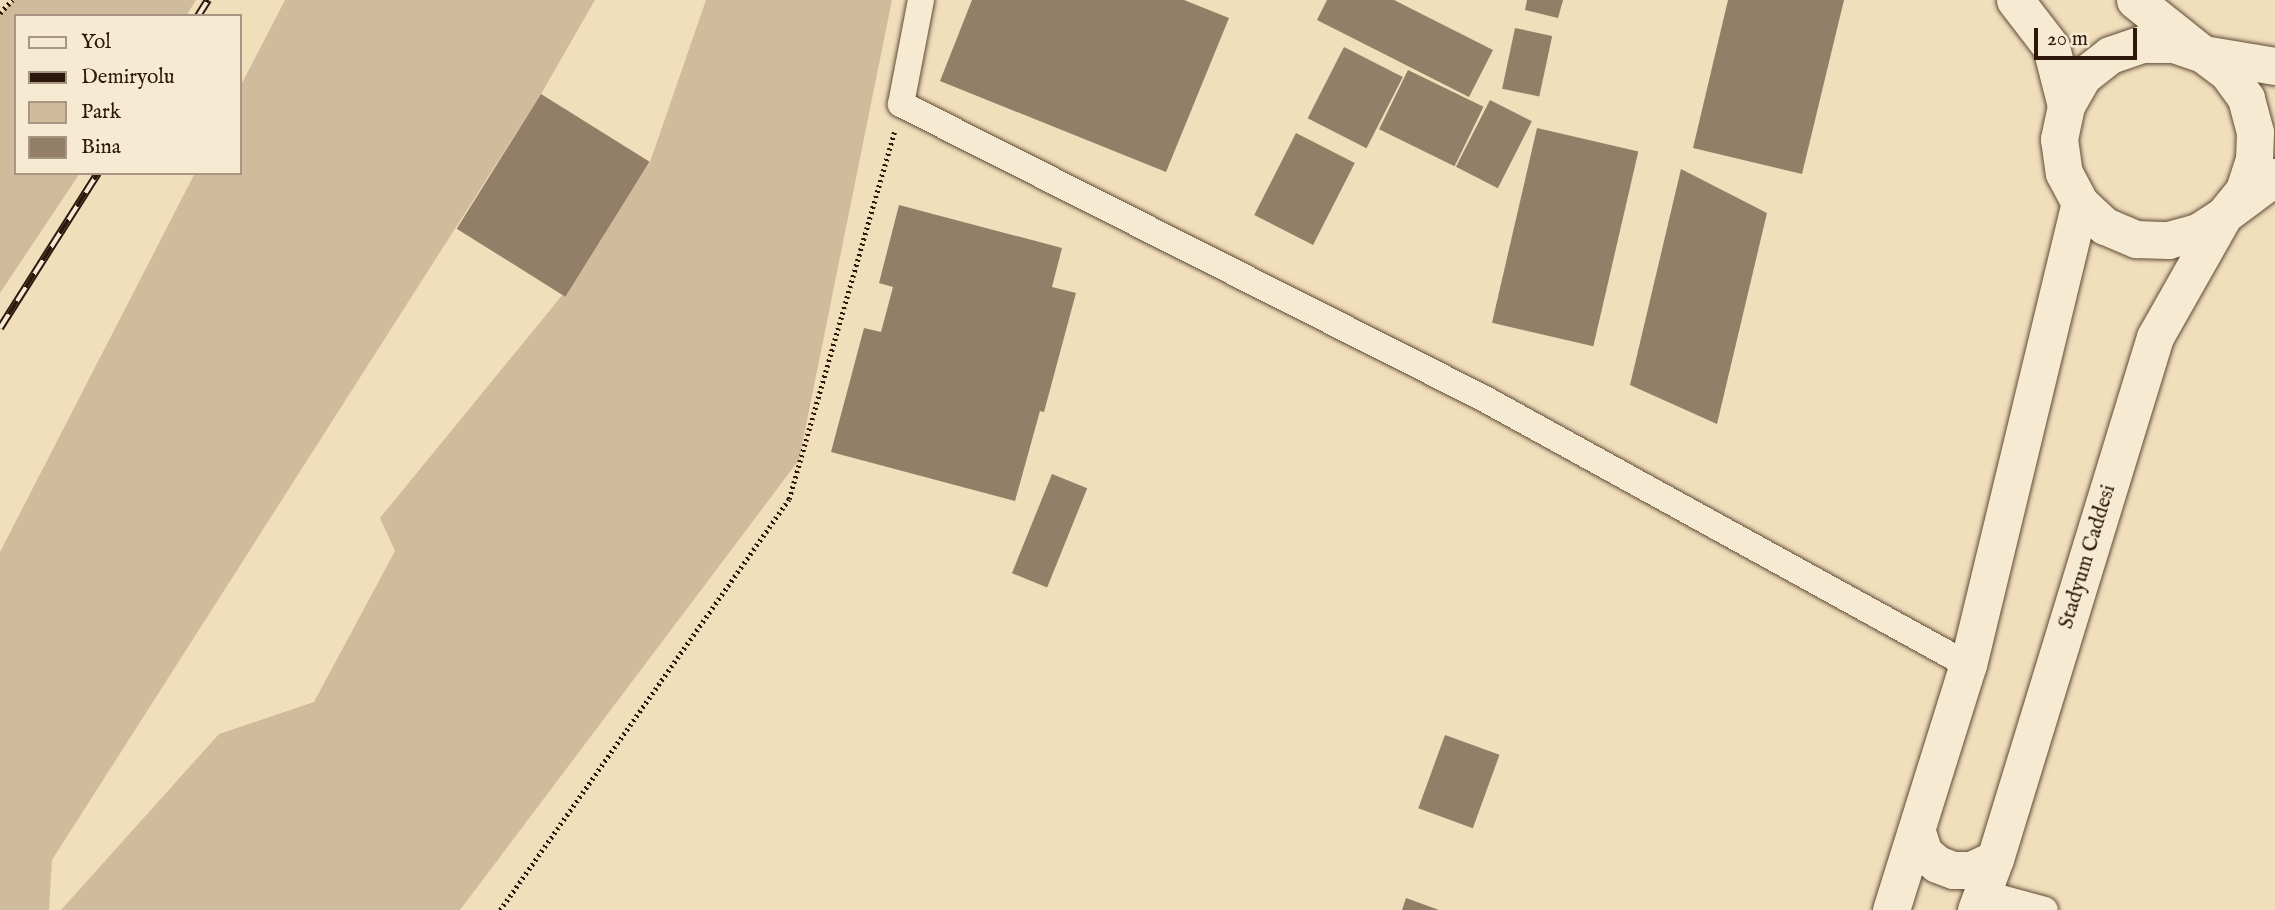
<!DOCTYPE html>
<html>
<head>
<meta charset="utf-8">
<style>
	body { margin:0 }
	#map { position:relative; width:2275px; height:910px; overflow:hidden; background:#f1debb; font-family:"IM FELL English",serif }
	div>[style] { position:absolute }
	.green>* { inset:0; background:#d0bc9d }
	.building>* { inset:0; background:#937f67; transform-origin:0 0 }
	.path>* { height:4.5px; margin-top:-2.25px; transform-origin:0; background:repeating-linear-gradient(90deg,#2e180c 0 2px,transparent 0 5.5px) }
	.roads { filter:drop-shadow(0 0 2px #5f4a38) drop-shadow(0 0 2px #5f4a38) }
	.street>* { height:26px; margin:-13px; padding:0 13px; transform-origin:13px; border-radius:13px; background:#f6ead3 }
	.secondary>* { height:37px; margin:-18.5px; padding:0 18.5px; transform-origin:18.5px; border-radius:18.5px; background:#f6ead3 }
	.rail>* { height:8px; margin-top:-4px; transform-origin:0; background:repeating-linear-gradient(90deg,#f6ead3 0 16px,#2e180c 0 32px); box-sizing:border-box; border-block:2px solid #2e180c }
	span { translate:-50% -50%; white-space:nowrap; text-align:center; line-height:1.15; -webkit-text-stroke:5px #f6ead3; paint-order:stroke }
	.street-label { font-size:21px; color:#2e180c }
	.legend { position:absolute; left:14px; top:14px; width:228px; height:161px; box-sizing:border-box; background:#f6ead3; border:2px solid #a69683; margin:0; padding:9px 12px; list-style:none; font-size:21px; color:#2e180c }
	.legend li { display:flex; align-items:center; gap:14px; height:35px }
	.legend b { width:35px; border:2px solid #a69683 }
	.scale { position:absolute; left:2034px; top:28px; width:103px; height:32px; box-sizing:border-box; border:4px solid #2e180c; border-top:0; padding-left:9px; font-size:21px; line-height:24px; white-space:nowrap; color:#2e180c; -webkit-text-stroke:5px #f6ead3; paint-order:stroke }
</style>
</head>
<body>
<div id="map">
	<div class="green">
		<i style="clip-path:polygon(14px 0,196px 0,186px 16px,16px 16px,16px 173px,80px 173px,0 293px,0 15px)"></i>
		<i style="clip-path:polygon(285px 0,595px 0,541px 94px,52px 860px,49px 910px,0 910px,0 552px,195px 173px,240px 173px,240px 87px)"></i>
		<i style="clip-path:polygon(706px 0,892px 0,799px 460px,460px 910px,61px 910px,219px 734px,314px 702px,395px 551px,380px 518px,564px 293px,650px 162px)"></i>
	</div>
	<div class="building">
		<i style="clip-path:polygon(972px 0,1184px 0,1229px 18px,1166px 172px,940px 81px)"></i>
		<i style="clip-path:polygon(1327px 0,1394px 0,1493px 50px,1469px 97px,1317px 20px)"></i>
		<i style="clip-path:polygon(1527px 0,1563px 0,1558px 18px,1525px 10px)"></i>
		<i style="clip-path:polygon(1728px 0,1844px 0,1802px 174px,1693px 148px)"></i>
		<i style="left:1515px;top:28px;width:38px;height:62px;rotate:12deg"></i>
		<i style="left:1344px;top:47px;width:66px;height:80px;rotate:27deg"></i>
		<i style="left:1408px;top:70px;width:84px;height:66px;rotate:26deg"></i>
		<i style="left:541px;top:94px;width:128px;height:159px;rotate:32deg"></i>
		<i style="left:1490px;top:100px;width:47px;height:75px;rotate:27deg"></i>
		<i style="left:1537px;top:128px;width:104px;height:200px;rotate:13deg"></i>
		<i style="left:1296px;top:133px;width:66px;height:92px;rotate:27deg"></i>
		<i style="clip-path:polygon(1681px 169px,1767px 213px,1717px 424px,1630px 385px)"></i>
		<i style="clip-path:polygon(899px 205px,1062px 248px,1052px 287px,1076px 293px,1044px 412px,1040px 411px,1015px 501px,831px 452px,864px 328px,881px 332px,893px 287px,879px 283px)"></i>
		<i style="left:1052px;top:474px;width:38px;height:107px;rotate:22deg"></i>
		<i style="left:1445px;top:735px;width:58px;height:78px;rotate:20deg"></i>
		<i style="clip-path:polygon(1406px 898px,1439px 910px,1402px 910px)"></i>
	</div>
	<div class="path">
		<i style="left:0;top:13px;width:18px;rotate:-47deg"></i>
		<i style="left:500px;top:910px;width:502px;rotate:-54.89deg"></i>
		<i style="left:789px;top:499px;width:382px;rotate:-74deg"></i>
	</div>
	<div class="roads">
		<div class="street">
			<i style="left:921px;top:0;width:106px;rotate:100.9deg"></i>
			<i style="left:901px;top:104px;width:652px;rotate:26.8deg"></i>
			<i style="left:1483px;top:398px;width:554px;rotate:28.83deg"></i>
			<i style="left:1982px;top:893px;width:65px;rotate:15.1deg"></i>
		</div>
		<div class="secondary">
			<i style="left:2015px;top:0;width:59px;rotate:52.5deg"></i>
			<i style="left:2051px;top:47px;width:61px;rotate:75.7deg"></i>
			<i style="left:2135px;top:0;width:87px;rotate:38.5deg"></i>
			<i style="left:2203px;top:54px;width:73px;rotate:9.5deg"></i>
			<i style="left:1917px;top:832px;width:22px;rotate:72deg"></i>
			<i style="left:1924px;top:853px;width:17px;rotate:40deg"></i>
			<i style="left:1937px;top:864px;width:17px;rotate:21deg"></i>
			<i style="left:1953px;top:870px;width:18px"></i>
			<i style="left:1971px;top:870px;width:26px;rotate:-25deg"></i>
			<i style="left:1891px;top:910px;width:257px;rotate:-72.6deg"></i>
			<i style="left:1968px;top:665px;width:475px;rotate:-76.4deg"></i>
			<i style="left:1976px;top:910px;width:54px;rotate:-69.6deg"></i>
			<i style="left:1995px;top:859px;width:546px;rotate:-72.96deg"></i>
			<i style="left:2155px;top:337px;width:140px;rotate:-60.5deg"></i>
			<i style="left:2224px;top:215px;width:32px;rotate:-51deg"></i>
			<i style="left:2244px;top:190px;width:32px;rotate:-72deg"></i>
			<i style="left:2254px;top:160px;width:28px;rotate:-88deg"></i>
			<i style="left:2255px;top:132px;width:35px;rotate:-105deg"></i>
			<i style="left:2246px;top:98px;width:31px;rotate:-126deg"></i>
			<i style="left:2228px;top:73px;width:31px;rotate:-143deg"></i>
			<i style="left:2203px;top:54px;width:31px;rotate:-161deg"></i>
			<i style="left:2174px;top:44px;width:32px;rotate:180deg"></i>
			<i style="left:2142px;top:44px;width:34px;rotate:161deg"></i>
			<i style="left:2110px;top:55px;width:34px;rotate:142deg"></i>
			<i style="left:2083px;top:76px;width:34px;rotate:120deg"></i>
			<i style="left:2066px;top:106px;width:34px;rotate:102deg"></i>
			<i style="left:2059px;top:139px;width:34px;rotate:82deg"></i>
			<i style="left:2064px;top:173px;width:34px;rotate:62deg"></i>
			<i style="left:2080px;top:203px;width:34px;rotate:43deg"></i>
			<i style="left:2105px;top:226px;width:34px;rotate:23deg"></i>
			<i style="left:2136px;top:239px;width:32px;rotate:2deg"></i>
			<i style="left:2168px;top:240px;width:31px;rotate:-15deg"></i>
			<i style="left:2198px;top:232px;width:31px;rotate:-33deg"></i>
			<i style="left:2224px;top:215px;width:64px;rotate:-36.7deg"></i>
		</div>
	</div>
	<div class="rail">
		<i style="left:198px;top:16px;width:19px;rotate:-58deg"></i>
		<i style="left:0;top:328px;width:183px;rotate:-57.7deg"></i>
	</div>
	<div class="street-label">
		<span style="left:2088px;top:557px;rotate:-73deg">Stadyum Caddesi</span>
	</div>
	<ul class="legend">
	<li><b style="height:9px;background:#f6ead3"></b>Yol</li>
	<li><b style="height:9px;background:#2e180c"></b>Demiryolu</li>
	<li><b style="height:19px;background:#d0bc9d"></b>Park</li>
	<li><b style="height:19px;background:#937f67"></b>Bina</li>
	</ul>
	<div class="scale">20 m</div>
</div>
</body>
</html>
